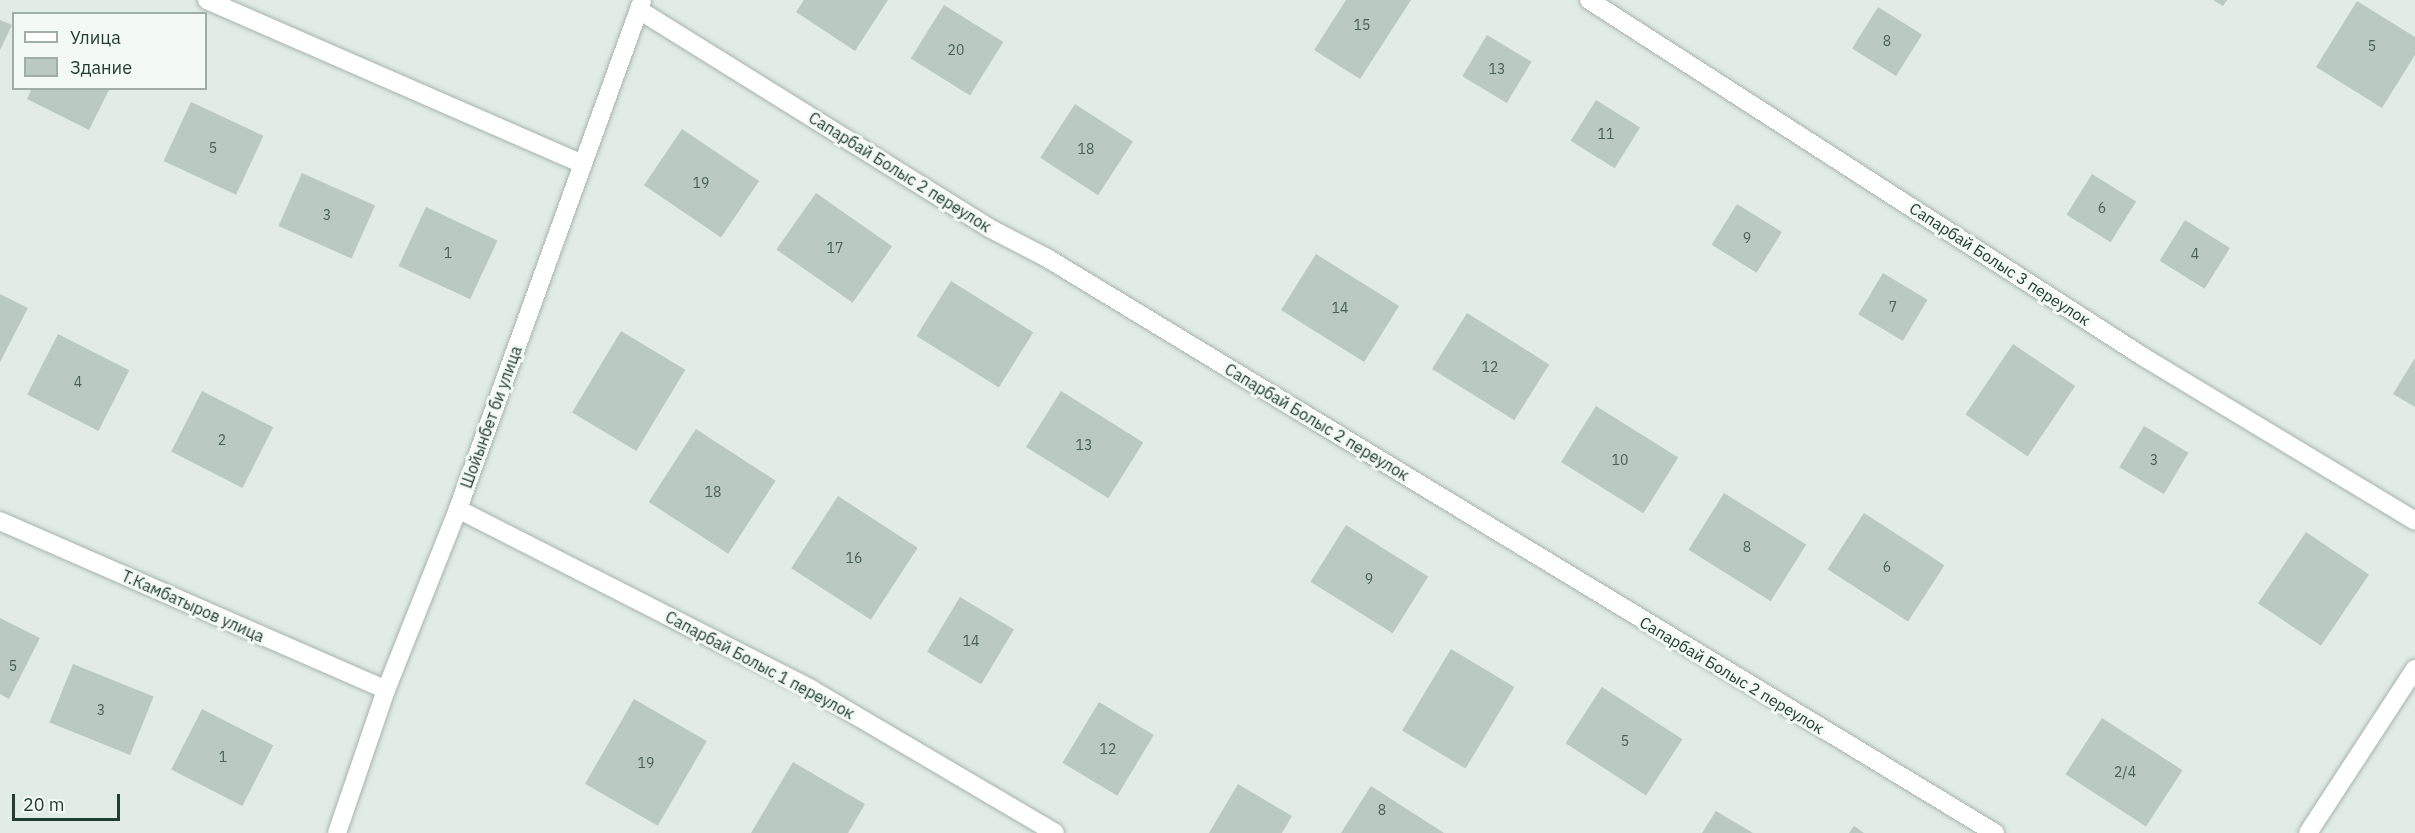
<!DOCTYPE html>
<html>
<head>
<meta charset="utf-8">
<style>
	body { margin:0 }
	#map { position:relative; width:2415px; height:833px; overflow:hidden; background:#e2ece7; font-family:"IBM Plex Sans",sans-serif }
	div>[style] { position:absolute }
	.building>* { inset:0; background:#bacac2; transform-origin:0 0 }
	.roads { filter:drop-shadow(0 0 2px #a5b4ad) drop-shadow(0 0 2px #a5b4ad) }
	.minor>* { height:18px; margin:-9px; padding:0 9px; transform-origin:9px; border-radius:9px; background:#fff }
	span { translate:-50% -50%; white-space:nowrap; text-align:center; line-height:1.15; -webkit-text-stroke:6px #f3f9f5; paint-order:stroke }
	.number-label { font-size:14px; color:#486057 }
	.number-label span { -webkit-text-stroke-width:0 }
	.street-label { font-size:16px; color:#223d33 }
	.legend { position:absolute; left:12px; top:12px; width:195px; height:78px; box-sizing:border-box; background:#f3f9f5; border:2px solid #9faea7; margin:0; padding:8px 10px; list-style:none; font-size:18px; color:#223d33 }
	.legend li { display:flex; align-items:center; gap:12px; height:30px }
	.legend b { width:30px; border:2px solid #9faea7 }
	.scale { position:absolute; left:12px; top:794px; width:108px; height:27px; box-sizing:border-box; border:3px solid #223d33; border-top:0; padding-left:8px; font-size:18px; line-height:21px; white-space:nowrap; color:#223d33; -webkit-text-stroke:4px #f3f9f5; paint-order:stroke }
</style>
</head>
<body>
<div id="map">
	<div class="building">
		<i style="clip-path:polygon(804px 0,888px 0,855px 51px,796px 12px)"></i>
		<i style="clip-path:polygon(1346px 0,1411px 0,1360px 79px,1314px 50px)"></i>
		<i style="clip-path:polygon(2213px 0,2227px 0,2223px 6px)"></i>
		<i style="clip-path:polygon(2357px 1px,2415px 37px,2415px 55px,2382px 108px,2316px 67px)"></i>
		<i style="left:944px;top:5px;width:70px;height:63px;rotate:32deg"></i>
		<i style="left:1878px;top:7px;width:52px;height:49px;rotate:32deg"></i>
		<i style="clip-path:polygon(0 20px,12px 25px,0 50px)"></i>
		<i style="left:1487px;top:35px;width:52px;height:48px;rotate:31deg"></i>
		<i style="clip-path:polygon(32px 88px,110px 88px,89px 130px,27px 99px)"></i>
		<i style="left:1596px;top:100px;width:52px;height:48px;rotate:32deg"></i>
		<i style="left:191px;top:102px;width:80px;height:65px;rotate:25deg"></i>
		<i style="left:1075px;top:104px;width:69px;height:64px;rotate:33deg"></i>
		<i style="left:682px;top:129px;width:93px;height:68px;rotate:34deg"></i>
		<i style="left:302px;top:173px;width:80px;height:58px;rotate:24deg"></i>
		<i style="left:2092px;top:174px;width:52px;height:48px;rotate:32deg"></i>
		<i style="left:816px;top:193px;width:93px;height:69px;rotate:35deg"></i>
		<i style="left:1737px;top:204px;width:53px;height:48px;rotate:32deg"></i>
		<i style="left:426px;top:207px;width:79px;height:65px;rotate:25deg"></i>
		<i style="left:2185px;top:220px;width:53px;height:48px;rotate:32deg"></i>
		<i style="left:1316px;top:254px;width:98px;height:66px;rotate:32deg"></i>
		<i style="left:1883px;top:273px;width:52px;height:48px;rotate:31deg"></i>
		<i style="left:951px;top:281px;width:97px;height:65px;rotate:32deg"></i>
		<i style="clip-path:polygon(0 294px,28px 308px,0 362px)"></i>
		<i style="left:1467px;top:313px;width:97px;height:66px;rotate:32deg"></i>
		<i style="left:621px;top:331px;width:75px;height:95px;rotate:31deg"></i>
		<i style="left:58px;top:334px;width:80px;height:68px;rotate:27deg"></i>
		<i style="left:2013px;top:344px;width:75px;height:85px;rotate:34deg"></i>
		<i style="clip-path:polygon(2415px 358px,2415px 407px,2393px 394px)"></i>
		<i style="left:202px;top:391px;width:80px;height:68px;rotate:27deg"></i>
		<i style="left:1061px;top:391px;width:97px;height:66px;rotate:32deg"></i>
		<i style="left:1596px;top:406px;width:97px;height:66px;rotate:32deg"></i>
		<i style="left:2144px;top:426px;width:52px;height:48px;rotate:31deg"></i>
		<i style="left:696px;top:429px;width:95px;height:87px;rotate:33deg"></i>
		<i style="left:1724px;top:493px;width:97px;height:67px;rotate:32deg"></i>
		<i style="left:838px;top:496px;width:95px;height:86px;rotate:33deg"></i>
		<i style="left:1864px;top:513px;width:96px;height:67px;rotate:33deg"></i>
		<i style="left:1346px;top:525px;width:97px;height:67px;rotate:32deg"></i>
		<i style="left:2306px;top:532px;width:76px;height:86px;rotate:34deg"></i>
		<i style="left:960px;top:597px;width:63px;height:64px;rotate:31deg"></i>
		<i style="clip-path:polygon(0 618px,40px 638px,9px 699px,0 694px)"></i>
		<i style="left:1451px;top:649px;width:74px;height:95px;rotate:31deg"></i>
		<i style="left:73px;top:664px;width:87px;height:63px;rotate:22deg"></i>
		<i style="left:1602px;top:687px;width:96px;height:67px;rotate:33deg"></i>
		<i style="left:634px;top:699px;width:84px;height:98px;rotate:30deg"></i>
		<i style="left:1099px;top:702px;width:64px;height:71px;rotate:31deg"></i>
		<i style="left:202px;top:709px;width:80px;height:68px;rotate:27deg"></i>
		<i style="left:2102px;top:718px;width:96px;height:67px;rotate:33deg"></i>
		<i style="clip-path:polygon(793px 762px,865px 804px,848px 833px,751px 833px)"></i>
		<i style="clip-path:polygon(1238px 784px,1292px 816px,1282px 833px,1209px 833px)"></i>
		<i style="clip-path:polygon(1371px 786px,1444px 833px,1341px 833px)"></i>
		<i style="clip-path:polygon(1716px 811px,1753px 833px,1702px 833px)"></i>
		<i style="clip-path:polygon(1854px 826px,1864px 833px,1849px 833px)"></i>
	</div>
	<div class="roads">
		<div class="minor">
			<i style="left:207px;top:0;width:409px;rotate:23.6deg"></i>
			<i style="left:1589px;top:0;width:658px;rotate:32.77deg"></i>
			<i style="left:2142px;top:356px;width:319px;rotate:31.1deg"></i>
			<i style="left:639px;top:10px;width:412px;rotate:31.9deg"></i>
			<i style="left:989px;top:228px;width:65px;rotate:27.3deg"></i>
			<i style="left:1047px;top:258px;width:1109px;rotate:31.24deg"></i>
			<i style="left:458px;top:509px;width:396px;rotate:27deg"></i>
			<i style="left:811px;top:689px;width:283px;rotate:30.5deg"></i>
			<i style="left:0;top:521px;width:421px;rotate:23.6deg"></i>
			<i style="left:337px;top:833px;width:151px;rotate:-71.1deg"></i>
			<i style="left:386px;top:690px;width:195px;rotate:-68.3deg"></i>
			<i style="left:458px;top:509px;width:540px;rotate:-70.09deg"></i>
			<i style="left:2308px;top:833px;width:196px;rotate:-56.9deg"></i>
		</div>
	</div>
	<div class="number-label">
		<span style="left:1362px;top:25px">15</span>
		<span style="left:1887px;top:41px">8</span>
		<span style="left:2372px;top:46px">5</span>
		<span style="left:956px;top:50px">20</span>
		<span style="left:1497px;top:69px">13</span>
		<span style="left:1606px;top:134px">11</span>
		<span style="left:213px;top:148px">5</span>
		<span style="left:1086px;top:149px">18</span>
		<span style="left:701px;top:183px">19</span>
		<span style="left:2102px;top:208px">6</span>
		<span style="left:327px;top:215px">3</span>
		<span style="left:1747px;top:238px">9</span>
		<span style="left:835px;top:248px">17</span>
		<span style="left:448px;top:253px">1</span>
		<span style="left:2195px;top:254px">4</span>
		<span style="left:1893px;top:307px">7</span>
		<span style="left:1340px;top:308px">14</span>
		<span style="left:1490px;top:367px">12</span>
		<span style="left:78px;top:382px">4</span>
		<span style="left:222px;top:440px">2</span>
		<span style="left:1084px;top:445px">13</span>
		<span style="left:1620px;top:460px">10</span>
		<span style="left:2154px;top:460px">3</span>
		<span style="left:713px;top:492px">18</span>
		<span style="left:1747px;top:547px">8</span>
		<span style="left:854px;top:558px">16</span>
		<span style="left:1887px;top:567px">6</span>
		<span style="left:1369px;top:579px">9</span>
		<span style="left:971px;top:641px">14</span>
		<span style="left:13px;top:666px">5</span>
		<span style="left:101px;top:710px">3</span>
		<span style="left:1625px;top:741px">5</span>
		<span style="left:1108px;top:749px">12</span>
		<span style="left:223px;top:757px">1</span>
		<span style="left:646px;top:763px">19</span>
		<span style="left:2125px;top:772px">2/4</span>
		<span style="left:1382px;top:810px">8</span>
	</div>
	<div class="street-label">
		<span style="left:900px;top:172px;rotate:32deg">Сапарбай Болыс 2 переулок</span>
		<span style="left:2000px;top:264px;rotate:33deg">Сапарбай Болыс 3 переулок</span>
		<span style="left:491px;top:417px;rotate:-70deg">Шойынбет би улица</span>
		<span style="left:1317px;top:422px;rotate:31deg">Сапарбай Болыс 2 переулок</span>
		<span style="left:193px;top:606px;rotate:24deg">Т.Камбатыров улица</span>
		<span style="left:760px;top:665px;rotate:28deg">Сапарбай Болыс 1 переулок</span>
		<span style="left:1732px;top:675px;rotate:31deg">Сапарбай Болыс 2 переулок</span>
	</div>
	<ul class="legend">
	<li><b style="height:8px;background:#fff"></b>Улица</li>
	<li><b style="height:16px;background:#bacac2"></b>Здание</li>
	</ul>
	<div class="scale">20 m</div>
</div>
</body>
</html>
